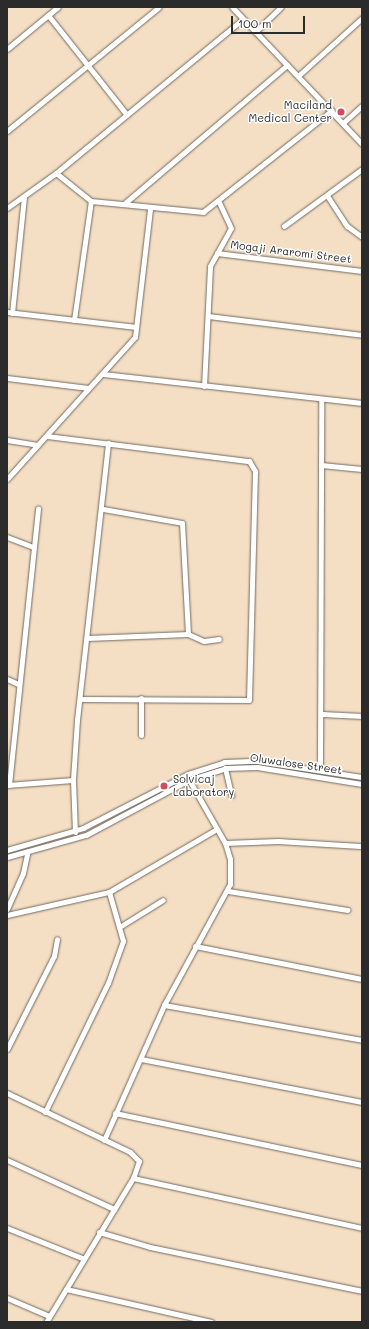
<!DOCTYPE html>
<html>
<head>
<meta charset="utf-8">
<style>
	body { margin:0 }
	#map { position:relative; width:369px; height:1329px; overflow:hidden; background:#f5dfc4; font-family:Mali,sans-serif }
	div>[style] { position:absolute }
	.roads { filter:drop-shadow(0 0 1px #726a61) drop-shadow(0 0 1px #726a61) }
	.minor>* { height:5px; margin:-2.5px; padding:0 2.5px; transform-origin:2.5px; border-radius:2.5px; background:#fff }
	.dots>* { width:11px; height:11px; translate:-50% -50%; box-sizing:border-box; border:2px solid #fff; border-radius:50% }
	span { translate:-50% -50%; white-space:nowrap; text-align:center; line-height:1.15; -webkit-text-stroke:3px #fff; paint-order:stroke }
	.poi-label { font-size:11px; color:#2b2b2b }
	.right { translate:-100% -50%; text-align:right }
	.left { translate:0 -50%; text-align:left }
	.street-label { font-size:11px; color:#2b2b2b }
	.frame { position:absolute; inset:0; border:8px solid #2b2b2b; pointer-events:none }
	.scale { position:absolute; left:231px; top:16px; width:74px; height:18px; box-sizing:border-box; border:2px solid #2b2b2b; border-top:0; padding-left:5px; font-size:12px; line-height:14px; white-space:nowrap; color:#2b2b2b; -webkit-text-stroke:3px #fff; paint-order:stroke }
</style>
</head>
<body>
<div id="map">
	<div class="roads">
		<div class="minor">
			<i style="left:232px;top:7px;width:189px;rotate:46.5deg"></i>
			<i style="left:48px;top:15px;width:127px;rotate:51.7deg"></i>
			<i style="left:255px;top:32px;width:36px;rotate:-44deg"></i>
			<i style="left:7px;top:49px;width:66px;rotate:-39.5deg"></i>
			<i style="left:298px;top:76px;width:86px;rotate:-42.2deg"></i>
			<i style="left:344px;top:122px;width:24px;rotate:-42deg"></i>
			<i style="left:7px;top:131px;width:196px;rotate:-39.2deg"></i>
			<i style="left:56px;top:173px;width:45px;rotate:38.7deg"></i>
			<i style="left:91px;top:201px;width:113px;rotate:5.6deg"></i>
			<i style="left:203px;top:212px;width:164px;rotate:-38.3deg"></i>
			<i style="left:328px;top:197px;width:35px;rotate:57deg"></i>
			<i style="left:347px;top:226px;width:19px;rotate:36deg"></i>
			<i style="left:125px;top:203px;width:213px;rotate:-40.4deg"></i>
			<i style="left:7px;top:208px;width:60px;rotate:-35.5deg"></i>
			<i style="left:56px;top:173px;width:242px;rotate:-39.5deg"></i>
			<i style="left:284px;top:226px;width:97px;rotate:-36.2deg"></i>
			<i style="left:217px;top:253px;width:146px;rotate:7.1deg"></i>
			<i style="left:7px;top:312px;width:130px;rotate:6.6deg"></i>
			<i style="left:12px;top:313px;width:117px;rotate:-84.1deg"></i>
			<i style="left:208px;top:316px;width:155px;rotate:7deg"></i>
			<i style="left:74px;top:320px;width:120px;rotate:-81.9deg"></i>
			<i style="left:103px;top:374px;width:261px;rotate:6.4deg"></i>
			<i style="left:7px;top:378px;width:82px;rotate:7deg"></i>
			<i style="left:204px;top:386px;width:120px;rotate:-87.1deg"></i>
			<i style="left:210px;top:266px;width:43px;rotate:-61.1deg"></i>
			<i style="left:231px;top:228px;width:29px;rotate:-115deg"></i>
			<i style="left:47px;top:436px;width:204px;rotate:7.1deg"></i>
			<i style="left:249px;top:461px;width:12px;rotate:59deg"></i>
			<i style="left:255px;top:471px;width:229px;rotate:91.5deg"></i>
			<i style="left:249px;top:700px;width:169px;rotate:-179.7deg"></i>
			<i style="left:7px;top:440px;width:31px;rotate:9deg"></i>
			<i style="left:321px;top:465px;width:41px;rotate:5.6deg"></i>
			<i style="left:7px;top:479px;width:191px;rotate:-48deg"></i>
			<i style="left:135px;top:337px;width:129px;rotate:-83.3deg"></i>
			<i style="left:103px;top:509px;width:80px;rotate:10deg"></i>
			<i style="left:182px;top:523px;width:111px;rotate:86.9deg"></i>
			<i style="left:7px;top:537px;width:28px;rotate:21deg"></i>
			<i style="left:87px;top:638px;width:101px;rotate:-2.3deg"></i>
			<i style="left:188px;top:634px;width:17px;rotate:24deg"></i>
			<i style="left:204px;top:641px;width:15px;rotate:-8deg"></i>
			<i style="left:7px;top:679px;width:12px;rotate:24deg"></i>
			<i style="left:322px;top:714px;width:40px;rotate:2.9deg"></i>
			<i style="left:141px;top:735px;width:37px;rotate:-90deg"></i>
			<i style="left:225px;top:768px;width:28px;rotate:77deg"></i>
			<i style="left:320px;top:768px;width:369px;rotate:-89.8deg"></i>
			<i style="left:7px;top:785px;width:66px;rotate:-4.3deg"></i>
			<i style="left:9px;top:785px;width:278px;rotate:-84deg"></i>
			<i style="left:75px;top:832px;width:52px;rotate:-92.2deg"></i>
			<i style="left:73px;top:780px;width:60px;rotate:-86.2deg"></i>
			<i style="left:77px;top:720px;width:279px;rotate:-83.6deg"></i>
			<i style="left:225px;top:843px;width:53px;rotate:-2.2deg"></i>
			<i style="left:278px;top:841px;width:82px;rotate:3.5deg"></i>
			<i style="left:7px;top:850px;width:79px;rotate:-16.1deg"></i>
			<i style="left:83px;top:828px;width:118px;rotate:-27.2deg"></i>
			<i style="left:188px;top:774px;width:38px;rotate:-18deg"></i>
			<i style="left:224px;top:762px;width:33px;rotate:-2deg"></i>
			<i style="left:257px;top:761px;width:106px;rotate:8.7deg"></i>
			<i style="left:7px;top:857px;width:82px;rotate:-15.6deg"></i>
			<i style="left:86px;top:835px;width:117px;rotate:-28.1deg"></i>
			<i style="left:189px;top:780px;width:38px;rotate:-18deg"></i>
			<i style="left:225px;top:768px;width:32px;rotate:-2deg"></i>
			<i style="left:257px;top:767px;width:106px;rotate:9.2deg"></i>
			<i style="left:228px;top:891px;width:121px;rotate:9deg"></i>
			<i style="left:7px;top:909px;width:39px;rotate:-66deg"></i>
			<i style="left:23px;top:873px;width:19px;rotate:-78deg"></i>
			<i style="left:7px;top:915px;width:105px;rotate:-12.7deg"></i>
			<i style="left:109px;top:892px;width:125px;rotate:-30.3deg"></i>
			<i style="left:121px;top:926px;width:49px;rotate:-31.8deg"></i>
			<i style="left:195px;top:946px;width:170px;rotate:11.2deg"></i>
			<i style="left:164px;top:1005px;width:201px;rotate:10deg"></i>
			<i style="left:7px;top:1049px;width:104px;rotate:-63.2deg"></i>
			<i style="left:54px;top:956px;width:17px;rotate:-80deg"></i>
			<i style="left:141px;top:1059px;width:225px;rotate:11deg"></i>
			<i style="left:7px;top:1093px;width:136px;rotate:25.6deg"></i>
			<i style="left:130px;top:1152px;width:13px;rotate:45deg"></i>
			<i style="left:139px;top:1161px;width:18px;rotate:109deg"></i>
			<i style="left:133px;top:1178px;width:168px;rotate:121.1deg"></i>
			<i style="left:45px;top:1112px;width:144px;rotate:-64deg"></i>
			<i style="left:108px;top:983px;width:45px;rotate:-70.3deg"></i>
			<i style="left:123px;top:941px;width:51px;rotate:-105.9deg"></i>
			<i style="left:115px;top:1113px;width:252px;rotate:11.9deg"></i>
			<i style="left:104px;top:1140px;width:148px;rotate:-66deg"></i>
			<i style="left:164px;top:1005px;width:138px;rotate:-61.4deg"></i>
			<i style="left:230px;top:884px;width:25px;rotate:-90deg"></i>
			<i style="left:230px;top:859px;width:17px;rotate:-107deg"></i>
			<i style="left:225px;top:843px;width:73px;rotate:-119.7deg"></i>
			<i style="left:7px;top:1160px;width:118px;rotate:24.6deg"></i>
			<i style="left:133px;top:1178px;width:234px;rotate:12.3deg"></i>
			<i style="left:7px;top:1228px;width:81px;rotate:21.8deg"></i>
			<i style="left:99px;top:1232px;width:53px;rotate:16.4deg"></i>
			<i style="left:150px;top:1247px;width:217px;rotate:11.7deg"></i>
			<i style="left:66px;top:1289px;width:149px;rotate:12.8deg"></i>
			<i style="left:7px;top:1298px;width:46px;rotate:23.2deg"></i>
		</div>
	</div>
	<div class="dots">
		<i style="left:341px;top:112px;background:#d1495b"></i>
		<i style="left:164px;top:786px;background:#d1495b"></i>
	</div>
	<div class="poi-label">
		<span class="right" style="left:332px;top:112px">Maciland<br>Medical Center</span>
		<span class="left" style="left:173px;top:786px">Solvicaj<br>Laboratory</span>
	</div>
	<div class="street-label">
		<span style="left:291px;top:252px;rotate:7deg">Mogaji Araromi Street</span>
		<span style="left:296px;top:764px;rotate:8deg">Oluwalose Street</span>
	</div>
	<div class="frame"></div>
	<div class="scale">100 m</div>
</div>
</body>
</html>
